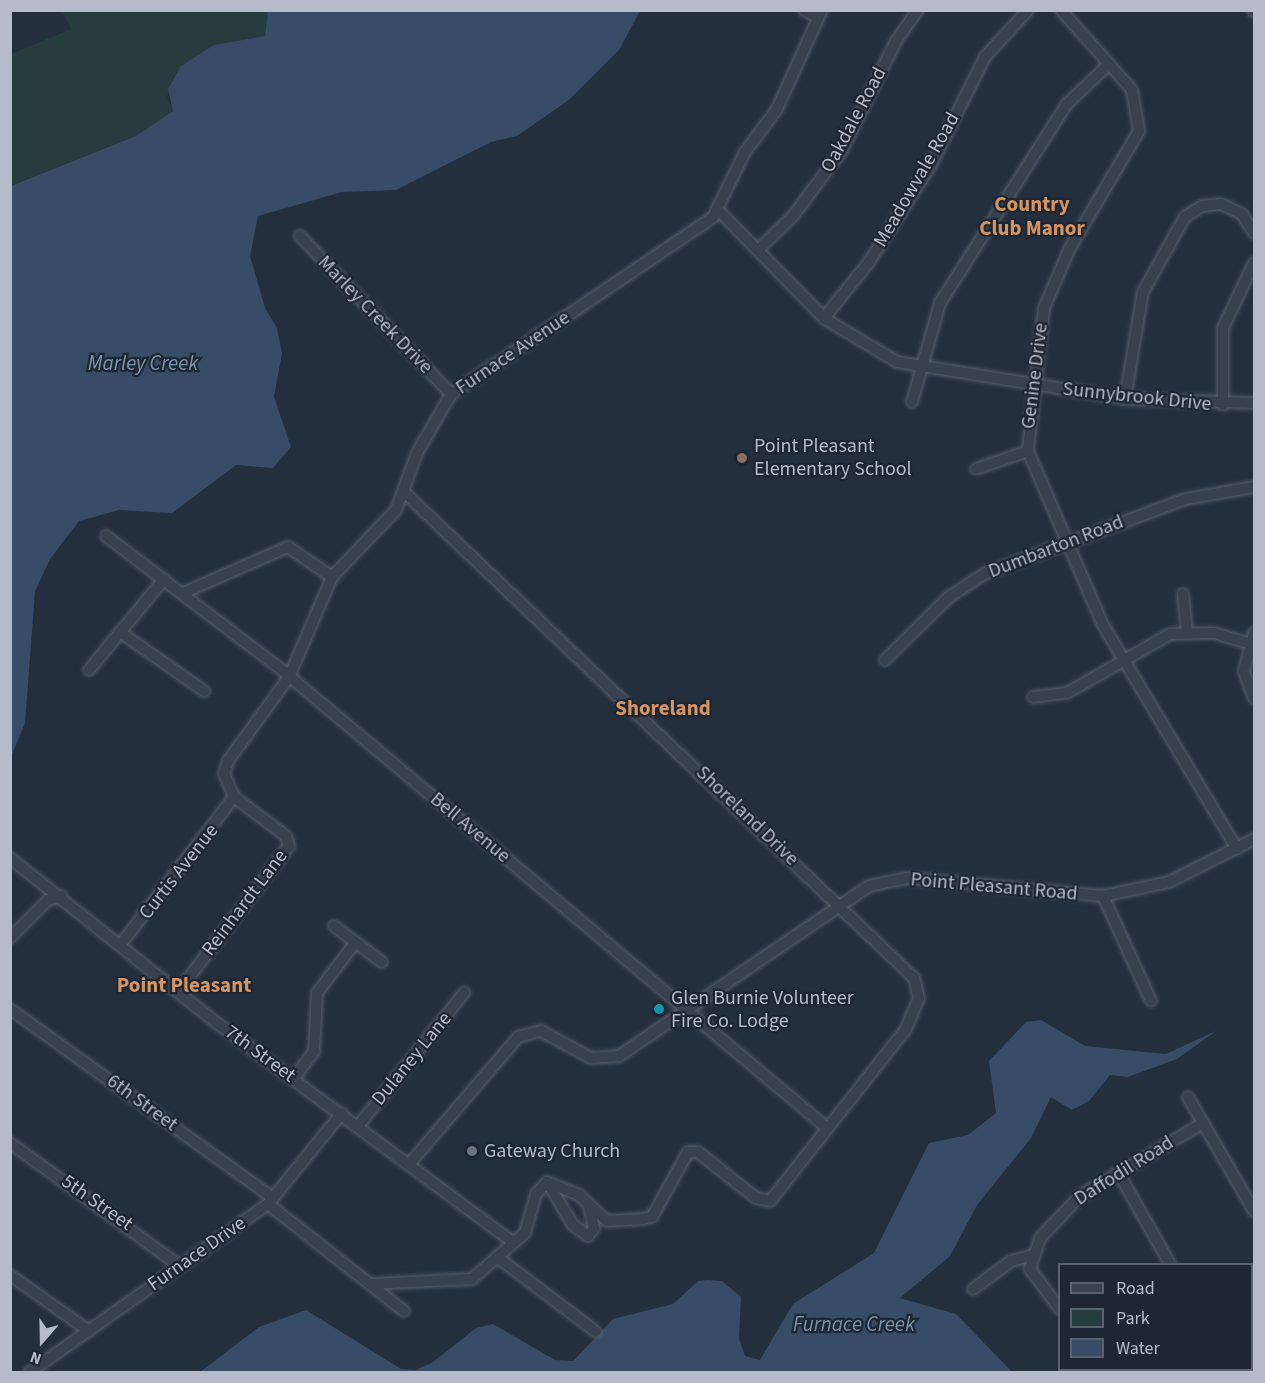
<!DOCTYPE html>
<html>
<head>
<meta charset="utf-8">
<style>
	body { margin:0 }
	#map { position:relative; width:1265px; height:1383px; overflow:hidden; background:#242f3e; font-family:"Source Sans 3",sans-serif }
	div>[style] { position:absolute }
	.green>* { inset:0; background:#263c3f }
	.water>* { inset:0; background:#394c67 }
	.roads { filter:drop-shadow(0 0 2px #565f6c) drop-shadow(0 0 2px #565f6c) }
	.minor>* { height:10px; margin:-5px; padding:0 5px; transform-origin:5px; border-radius:5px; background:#38414e }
	.dots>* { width:16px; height:16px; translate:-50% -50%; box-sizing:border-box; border:3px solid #1d2633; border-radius:50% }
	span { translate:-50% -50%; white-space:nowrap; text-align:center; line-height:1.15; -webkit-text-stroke:4.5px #1d2633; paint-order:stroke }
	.street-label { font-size:20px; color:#b4bcc9 }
	.poi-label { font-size:20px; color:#b4bcc9 }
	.left { translate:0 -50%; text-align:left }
	.neighbourhood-label { font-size:21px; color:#d59563; font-weight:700 }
	.water-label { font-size:21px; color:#7c92b1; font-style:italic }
	.frame { position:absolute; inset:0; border:12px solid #b4bcc9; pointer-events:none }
	.legend { position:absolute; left:1058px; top:1263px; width:195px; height:108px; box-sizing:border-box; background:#1d2633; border:2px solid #59626f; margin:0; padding:8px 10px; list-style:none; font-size:18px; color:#b4bcc9 }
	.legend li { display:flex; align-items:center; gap:12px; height:30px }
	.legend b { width:30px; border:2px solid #59626f }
	.north { position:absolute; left:12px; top:1311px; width:60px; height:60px; -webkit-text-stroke:4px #1d2633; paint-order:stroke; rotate:200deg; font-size:16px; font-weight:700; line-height:24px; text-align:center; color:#b4bcc9 }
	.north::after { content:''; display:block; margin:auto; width:21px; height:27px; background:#b4bcc9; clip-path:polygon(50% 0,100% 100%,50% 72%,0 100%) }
</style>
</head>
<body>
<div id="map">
	<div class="green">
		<i style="clip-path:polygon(62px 11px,268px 11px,271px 17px,265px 36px,214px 45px,173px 78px,167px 97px,174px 111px,136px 136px,11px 186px,11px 54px,71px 29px)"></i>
	</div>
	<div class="water">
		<i style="clip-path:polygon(268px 11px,640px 11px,619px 50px,570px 99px,517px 136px,491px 142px,396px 190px,342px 192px,258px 216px,250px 256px,265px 308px,277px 328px,282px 353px,274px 397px,291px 447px,273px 468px,236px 465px,172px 513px,119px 510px,79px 521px,50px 559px,35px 591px,25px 723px,11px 757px,11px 186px,136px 136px,173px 111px,168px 89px,181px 66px,214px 45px,265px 36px)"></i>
		<i style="clip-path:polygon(1041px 1020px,1085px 1046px,1166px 1054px,1216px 1031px,1177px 1059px,1128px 1077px,1110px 1075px,1089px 1101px,1072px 1110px,1051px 1097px,1031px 1138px,977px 1205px,950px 1256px,900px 1298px,956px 1314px,1012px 1372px,200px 1372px,259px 1327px,306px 1310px,401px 1369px,416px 1370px,433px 1362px,476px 1328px,493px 1324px,555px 1360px,573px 1361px,613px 1319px,673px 1304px,698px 1281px,707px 1280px,722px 1281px,741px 1297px,739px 1338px,745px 1356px,760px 1360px,793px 1304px,874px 1253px,929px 1143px,968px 1135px,996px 1113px,989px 1061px,1026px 1022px)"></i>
	</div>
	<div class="roads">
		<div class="minor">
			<i style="left:804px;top:10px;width:16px;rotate:27deg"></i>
			<i style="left:1061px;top:10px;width:107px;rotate:48.4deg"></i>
			<i style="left:1132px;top:90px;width:42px;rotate:80.3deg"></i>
			<i style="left:1139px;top:131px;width:138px;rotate:120.5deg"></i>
			<i style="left:1069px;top:250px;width:63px;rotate:113.3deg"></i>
			<i style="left:1044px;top:308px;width:144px;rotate:96.4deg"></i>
			<i style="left:1028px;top:451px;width:189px;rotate:66.7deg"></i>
			<i style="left:1103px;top:625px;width:261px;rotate:59.1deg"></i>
			<i style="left:1253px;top:10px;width:2px;rotate:63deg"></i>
			<i style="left:719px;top:211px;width:151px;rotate:45.5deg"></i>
			<i style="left:825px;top:319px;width:84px;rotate:30.8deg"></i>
			<i style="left:897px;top:362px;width:231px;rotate:9.2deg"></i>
			<i style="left:1125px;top:399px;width:129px;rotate:1.8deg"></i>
			<i style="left:300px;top:236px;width:219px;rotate:46.3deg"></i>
			<i style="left:758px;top:250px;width:49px;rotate:-44.2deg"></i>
			<i style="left:793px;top:216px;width:82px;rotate:-53.4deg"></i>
			<i style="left:842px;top:150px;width:122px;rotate:-63.6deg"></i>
			<i style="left:896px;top:41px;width:38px;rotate:-55deg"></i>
			<i style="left:824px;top:318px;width:72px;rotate:-51.2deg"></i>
			<i style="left:869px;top:262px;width:115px;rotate:-57.4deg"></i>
			<i style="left:931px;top:165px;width:121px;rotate:-63.4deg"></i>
			<i style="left:985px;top:57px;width:64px;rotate:-47.5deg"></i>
			<i style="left:1125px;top:399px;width:109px;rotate:-80.5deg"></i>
			<i style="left:1143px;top:292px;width:86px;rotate:-60.8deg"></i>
			<i style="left:1185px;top:217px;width:20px;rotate:-33deg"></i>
			<i style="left:1202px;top:206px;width:19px;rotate:-6deg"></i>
			<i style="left:1221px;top:204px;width:23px;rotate:25deg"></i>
			<i style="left:1242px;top:214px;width:22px;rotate:58deg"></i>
			<i style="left:912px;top:402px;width:103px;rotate:-74.2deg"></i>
			<i style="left:940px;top:303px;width:235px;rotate:-57.5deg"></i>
			<i style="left:1066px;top:105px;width:59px;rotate:-43.6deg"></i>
			<i style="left:1223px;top:405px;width:77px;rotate:-90deg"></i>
			<i style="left:1223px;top:328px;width:72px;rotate:-64.5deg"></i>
			<i style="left:976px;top:469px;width:55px;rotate:-19.1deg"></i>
			<i style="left:406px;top:494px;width:702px;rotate:43.61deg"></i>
			<i style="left:914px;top:978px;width:21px;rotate:76deg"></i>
			<i style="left:919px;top:998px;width:34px;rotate:113deg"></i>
			<i style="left:906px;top:1029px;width:219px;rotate:128.3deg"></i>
			<i style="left:770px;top:1201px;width:14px;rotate:-168deg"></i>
			<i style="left:756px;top:1198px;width:74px;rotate:-141.6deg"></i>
			<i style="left:698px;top:1152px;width:10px;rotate:180deg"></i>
			<i style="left:688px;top:1152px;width:74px;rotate:119deg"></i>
			<i style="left:652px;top:1217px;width:7px;rotate:172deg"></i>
			<i style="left:106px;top:536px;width:223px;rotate:37.3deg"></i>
			<i style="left:283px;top:671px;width:710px;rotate:40.03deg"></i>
			<i style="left:183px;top:593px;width:115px;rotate:-23.7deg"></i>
			<i style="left:288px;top:547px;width:53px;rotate:34.3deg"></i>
			<i style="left:1183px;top:594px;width:37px;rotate:84deg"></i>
			<i style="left:120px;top:632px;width:103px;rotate:35.1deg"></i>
			<i style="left:1254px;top:633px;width:39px;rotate:105deg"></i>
			<i style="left:1244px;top:671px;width:29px;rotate:70deg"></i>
			<i style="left:885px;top:660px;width:90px;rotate:-44.5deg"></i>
			<i style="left:949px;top:597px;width:42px;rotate:-33.3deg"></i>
			<i style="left:984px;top:574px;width:215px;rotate:-20.4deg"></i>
			<i style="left:1186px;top:499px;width:69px;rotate:-10deg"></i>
			<i style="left:89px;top:670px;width:118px;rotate:-50.5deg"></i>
			<i style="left:1033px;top:697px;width:34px;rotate:-7deg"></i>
			<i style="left:1067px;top:693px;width:119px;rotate:-29.8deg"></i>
			<i style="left:1170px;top:634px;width:44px;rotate:-1.3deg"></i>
			<i style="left:1214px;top:633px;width:42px;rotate:16.7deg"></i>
			<i style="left:234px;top:797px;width:25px;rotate:-113deg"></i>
			<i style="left:224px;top:774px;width:14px;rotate:-73deg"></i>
			<i style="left:228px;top:761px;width:104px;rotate:-54deg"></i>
			<i style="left:289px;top:677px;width:109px;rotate:-66.7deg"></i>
			<i style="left:332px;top:577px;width:93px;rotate:-46.3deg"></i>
			<i style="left:396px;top:510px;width:61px;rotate:-69.8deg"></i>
			<i style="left:417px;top:453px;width:68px;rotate:-60deg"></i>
			<i style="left:451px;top:394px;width:316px;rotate:-34deg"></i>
			<i style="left:713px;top:217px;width:72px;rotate:-63.8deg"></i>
			<i style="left:745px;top:152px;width:54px;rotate:-53.3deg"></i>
			<i style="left:777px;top:109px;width:109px;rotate:-65.6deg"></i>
			<i style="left:10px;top:858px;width:261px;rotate:38.6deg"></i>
			<i style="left:214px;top:1021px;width:373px;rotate:36.5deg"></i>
			<i style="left:1103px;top:896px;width:115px;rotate:65.4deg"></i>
			<i style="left:334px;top:926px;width:60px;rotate:36.9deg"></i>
			<i style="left:10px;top:938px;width:54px;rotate:-45deg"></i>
			<i style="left:48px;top:900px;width:14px;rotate:-17deg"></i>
			<i style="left:121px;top:944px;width:185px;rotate:-52.5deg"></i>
			<i style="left:178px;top:992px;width:183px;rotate:-52.8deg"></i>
			<i style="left:289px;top:846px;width:10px;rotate:-107deg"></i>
			<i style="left:286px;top:836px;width:65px;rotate:-143.1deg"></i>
			<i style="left:10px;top:1009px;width:324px;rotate:35.7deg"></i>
			<i style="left:294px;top:1078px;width:34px;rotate:-53deg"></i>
			<i style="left:314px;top:1051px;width:58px;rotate:-87deg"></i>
			<i style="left:317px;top:993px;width:63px;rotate:-52.8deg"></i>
			<i style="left:1188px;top:1097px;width:132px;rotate:59.9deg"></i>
			<i style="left:359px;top:1125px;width:169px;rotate:-51.5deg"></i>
			<i style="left:10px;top:1143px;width:210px;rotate:35.9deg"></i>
			<i style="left:411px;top:1162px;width:165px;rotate:-49.4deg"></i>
			<i style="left:518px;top:1037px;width:24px;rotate:-15deg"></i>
			<i style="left:541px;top:1031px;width:57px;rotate:28.4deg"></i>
			<i style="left:591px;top:1058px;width:28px;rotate:-4deg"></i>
			<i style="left:619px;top:1056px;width:302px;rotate:-34.2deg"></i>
			<i style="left:869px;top:886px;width:38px;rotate:-12deg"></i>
			<i style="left:906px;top:878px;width:198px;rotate:5.2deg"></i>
			<i style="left:1103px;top:896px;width:67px;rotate:-12deg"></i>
			<i style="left:1169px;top:882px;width:95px;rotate:-26.8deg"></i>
			<i style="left:1118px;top:1172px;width:106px;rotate:60.5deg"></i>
			<i style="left:547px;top:1182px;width:50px;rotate:58.8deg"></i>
			<i style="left:573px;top:1225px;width:19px;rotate:36deg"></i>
			<i style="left:588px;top:1236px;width:10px;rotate:-53deg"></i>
			<i style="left:594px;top:1228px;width:22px;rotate:-103deg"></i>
			<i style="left:268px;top:1204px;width:173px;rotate:38.2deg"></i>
			<i style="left:497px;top:1257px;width:124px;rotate:37.1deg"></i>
			<i style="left:10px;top:1275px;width:97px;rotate:35.3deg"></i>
			<i style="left:371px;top:1284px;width:101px;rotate:-2.8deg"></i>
			<i style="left:472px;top:1279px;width:70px;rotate:-41deg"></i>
			<i style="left:525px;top:1233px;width:41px;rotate:-74.2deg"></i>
			<i style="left:536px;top:1194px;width:16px;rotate:-47deg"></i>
			<i style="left:547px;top:1182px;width:35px;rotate:22deg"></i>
			<i style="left:579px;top:1195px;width:38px;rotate:43deg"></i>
			<i style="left:607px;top:1221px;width:36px;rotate:-3deg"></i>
			<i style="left:973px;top:1289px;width:47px;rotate:-36.4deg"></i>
			<i style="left:1011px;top:1261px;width:23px;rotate:-15deg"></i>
			<i style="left:1060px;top:1309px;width:50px;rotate:-126.9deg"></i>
			<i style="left:1030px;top:1269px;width:33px;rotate:-72deg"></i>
			<i style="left:1040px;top:1238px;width:58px;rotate:-46.4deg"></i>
			<i style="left:1080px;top:1196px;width:143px;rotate:-30.7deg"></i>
			<i style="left:1105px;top:1370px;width:3px;rotate:45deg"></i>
			<i style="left:1229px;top:1370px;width:3px;rotate:45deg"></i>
			<i style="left:30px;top:1372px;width:291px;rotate:-35.2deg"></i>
			<i style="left:268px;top:1204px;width:117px;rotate:-50.9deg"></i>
		</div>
	</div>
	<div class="dots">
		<i style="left:742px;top:458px;background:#8d6e63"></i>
		<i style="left:659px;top:1009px;background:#0f9aa8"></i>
		<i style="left:472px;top:1151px;background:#6b7280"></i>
	</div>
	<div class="street-label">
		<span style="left:854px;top:120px;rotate:-62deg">Oakdale Road</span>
		<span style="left:917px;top:180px;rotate:-60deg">Meadowvale Road</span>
		<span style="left:375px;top:315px;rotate:46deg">Marley Creek Drive</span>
		<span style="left:513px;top:353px;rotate:-34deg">Furnace Avenue</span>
		<span style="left:1035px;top:376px;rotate:-83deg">Genine Drive</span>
		<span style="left:1137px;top:397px;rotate:6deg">Sunnybrook Drive</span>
		<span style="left:1056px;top:547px;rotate:-21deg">Dumbarton Road</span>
		<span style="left:747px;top:816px;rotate:44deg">Shoreland Drive</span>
		<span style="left:470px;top:828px;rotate:40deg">Bell Avenue</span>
		<span style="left:179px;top:872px;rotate:-52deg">Curtis Avenue</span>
		<span style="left:994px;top:887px;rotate:5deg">Point Pleasant Road</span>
		<span style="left:245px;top:903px;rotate:-53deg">Reinhardt Lane</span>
		<span style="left:260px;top:1054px;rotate:36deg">7th Street</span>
		<span style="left:412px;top:1059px;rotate:-51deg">Dulaney Lane</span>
		<span style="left:142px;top:1103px;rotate:36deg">6th Street</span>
		<span style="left:1124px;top:1171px;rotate:-32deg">Daffodil Road</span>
		<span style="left:97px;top:1203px;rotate:35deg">5th Street</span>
		<span style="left:197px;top:1254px;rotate:-35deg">Furnace Drive</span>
	</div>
	<div class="poi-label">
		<span class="left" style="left:754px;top:458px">Point Pleasant<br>Elementary School</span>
		<span class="left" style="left:671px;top:1010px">Glen Burnie Volunteer<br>Fire Co. Lodge</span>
		<span class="left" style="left:484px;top:1151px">Gateway Church</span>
	</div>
	<div class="neighbourhood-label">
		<span style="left:1032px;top:216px">Country<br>Club Manor</span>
		<span style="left:663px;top:708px">Shoreland</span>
		<span style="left:184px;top:985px">Point Pleasant</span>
	</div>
	<div class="water-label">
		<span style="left:143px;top:363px">Marley Creek</span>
		<span style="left:854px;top:1324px">Furnace Creek</span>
	</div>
	<div class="frame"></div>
	<ul class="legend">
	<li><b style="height:8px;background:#38414e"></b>Road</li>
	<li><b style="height:16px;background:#263c3f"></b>Park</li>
	<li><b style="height:16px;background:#394c67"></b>Water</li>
	</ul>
	<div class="north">N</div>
</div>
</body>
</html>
